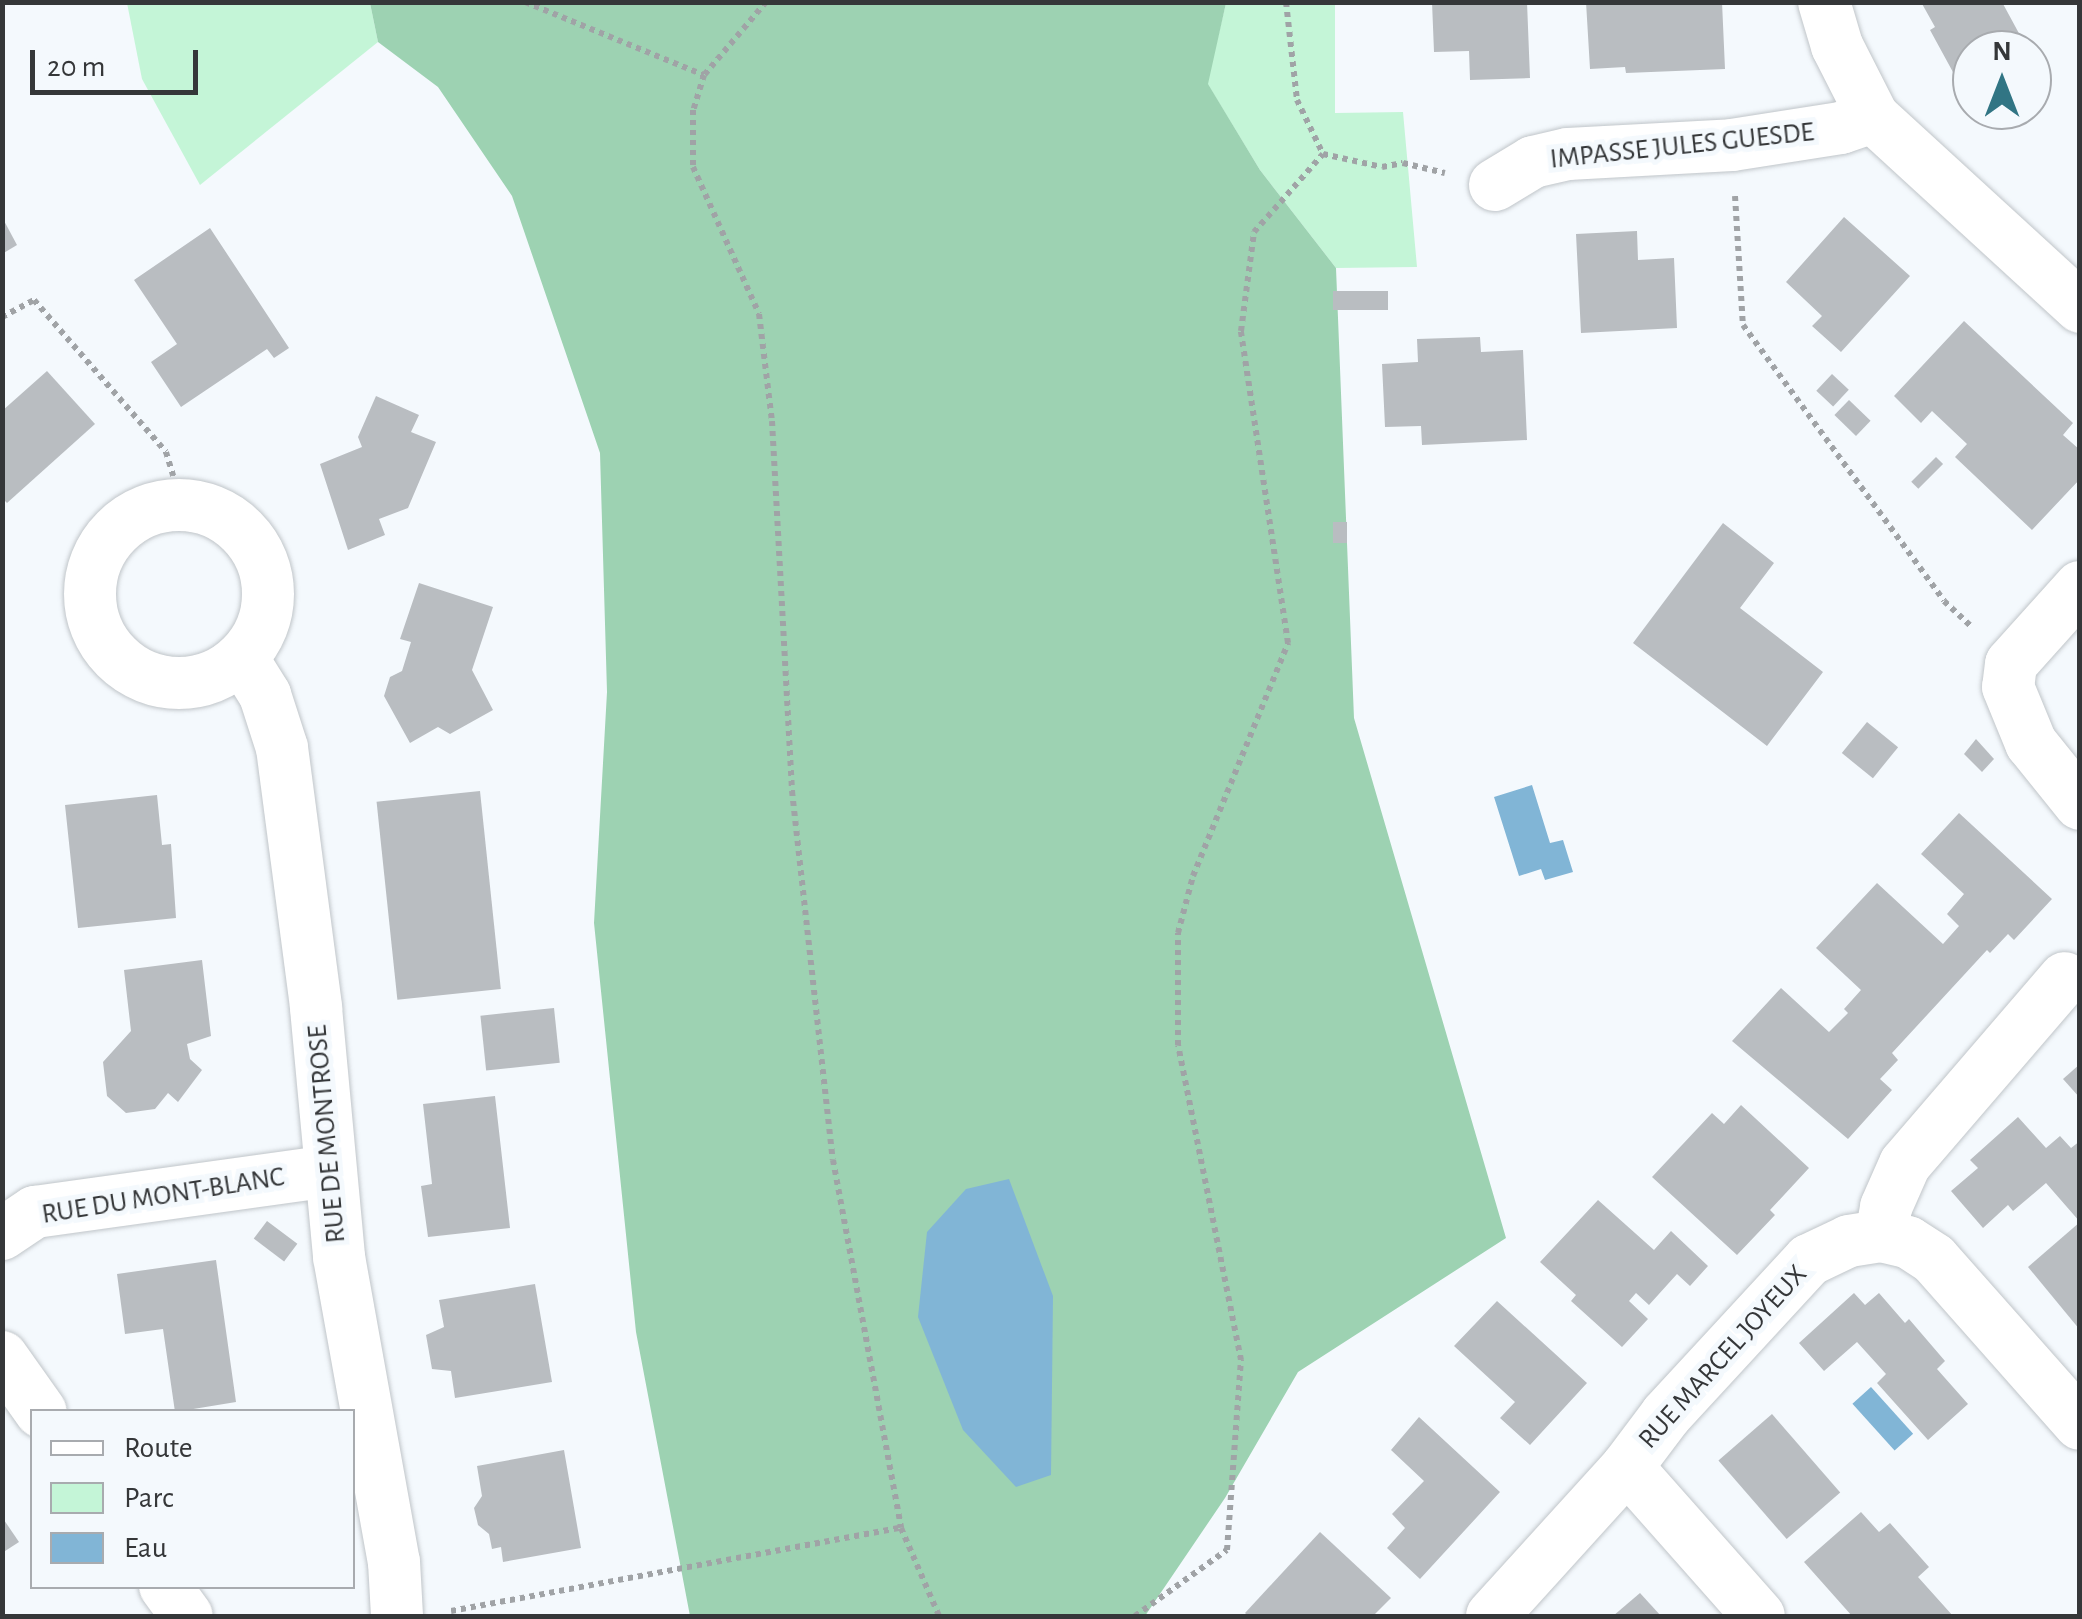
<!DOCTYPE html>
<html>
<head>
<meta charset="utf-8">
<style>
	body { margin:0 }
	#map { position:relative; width:2082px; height:1619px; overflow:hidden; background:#f4f9fd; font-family:"Alegreya Sans",sans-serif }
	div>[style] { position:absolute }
	.green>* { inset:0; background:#c4f5d7 }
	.forest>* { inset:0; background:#9dd2b2 }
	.water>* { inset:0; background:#81b5d6; transform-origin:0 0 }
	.building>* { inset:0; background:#b9bdc1; transform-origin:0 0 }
	.path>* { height:6px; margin-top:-3px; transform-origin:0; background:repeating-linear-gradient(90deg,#a0a3a6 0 5px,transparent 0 10px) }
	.roads { filter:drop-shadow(0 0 2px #c0c5c9) drop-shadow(0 0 2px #c0c5c9) }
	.minor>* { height:52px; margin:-26px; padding:0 26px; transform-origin:26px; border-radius:26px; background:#fff }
	.minor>.ring { margin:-26px; padding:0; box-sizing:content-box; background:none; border:52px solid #fff; border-radius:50% }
	span { translate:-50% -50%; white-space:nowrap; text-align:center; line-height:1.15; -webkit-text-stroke:10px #f4f9fd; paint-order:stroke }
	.street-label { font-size:28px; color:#353739 }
	.frame { position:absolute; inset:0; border:5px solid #353739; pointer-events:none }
	.legend { position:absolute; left:30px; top:1409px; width:325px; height:180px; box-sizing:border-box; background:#f4f9fd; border:2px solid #a8abaf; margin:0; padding:12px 18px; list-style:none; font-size:30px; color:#353739 }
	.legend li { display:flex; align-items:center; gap:20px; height:50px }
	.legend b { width:50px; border:2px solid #a8abaf }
	.north { position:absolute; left:1952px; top:30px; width:100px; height:100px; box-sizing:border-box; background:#f4f9fd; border:2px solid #a8abaf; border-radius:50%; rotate:0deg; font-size:28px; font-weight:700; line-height:40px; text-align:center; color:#353739 }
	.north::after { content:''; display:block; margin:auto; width:35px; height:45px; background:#317584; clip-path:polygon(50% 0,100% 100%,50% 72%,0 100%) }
	.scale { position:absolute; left:30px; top:50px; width:168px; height:45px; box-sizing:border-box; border:5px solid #353739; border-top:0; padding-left:12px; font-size:30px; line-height:35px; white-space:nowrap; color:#353739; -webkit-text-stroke:8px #f4f9fd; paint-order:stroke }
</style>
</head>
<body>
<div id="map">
	<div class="green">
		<i style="clip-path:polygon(127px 3px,370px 3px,378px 42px,200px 185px,142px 79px)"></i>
		<i style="clip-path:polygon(1226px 3px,1335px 3px,1335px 113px,1403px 112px,1417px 267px,1336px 268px,1260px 170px,1207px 83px)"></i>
	</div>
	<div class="forest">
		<i style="clip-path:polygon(370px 3px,1226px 3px,1208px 84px,1260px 170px,1336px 268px,1354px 718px,1506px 1238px,1298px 1372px,1225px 1498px,1145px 1616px,690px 1616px,636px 1332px,594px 923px,607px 692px,600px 453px,512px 196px,438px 87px,378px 42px)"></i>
	</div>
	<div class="water">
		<i style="clip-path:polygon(1532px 785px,1550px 843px,1563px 840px,1573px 872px,1545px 880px,1541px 869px,1519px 876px,1494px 797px)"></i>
		<i style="clip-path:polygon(1009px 1179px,1053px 1296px,1051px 1475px,1016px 1487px,963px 1430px,918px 1317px,927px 1232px,966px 1189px)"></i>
		<i style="left:1871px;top:1387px;width:63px;height:25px;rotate:48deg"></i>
	</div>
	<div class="building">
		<i style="clip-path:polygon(1432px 2px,1527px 2px,1530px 78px,1470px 80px,1469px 51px,1434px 52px)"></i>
		<i style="clip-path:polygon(1586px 2px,1722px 2px,1725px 69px,1626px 73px,1625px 67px,1590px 69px)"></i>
		<i style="clip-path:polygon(1921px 2px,2002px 2px,2028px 50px,1972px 50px,1972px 107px,1930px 30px,1935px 27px)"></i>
		<i style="clip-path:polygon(2032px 57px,2045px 81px,2032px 88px)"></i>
		<i style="clip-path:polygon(2px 217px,17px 245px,2px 254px)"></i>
		<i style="clip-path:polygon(1844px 217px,1910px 276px,1841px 352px,1812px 326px,1822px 316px,1786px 282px)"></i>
		<i style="clip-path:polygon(210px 228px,289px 348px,274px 358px,267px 349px,181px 407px,151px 362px,177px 344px,134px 280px)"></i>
		<i style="clip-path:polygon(1637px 231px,1638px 260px,1674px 258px,1677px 328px,1581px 333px,1576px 234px)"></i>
		<i style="left:1388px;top:291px;width:19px;height:55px;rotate:90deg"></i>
		<i style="clip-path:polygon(1964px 321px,2073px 423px,2063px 435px,2080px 450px,2080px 479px,2032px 530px,1955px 457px,1967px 444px,1932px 411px,1921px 423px,1894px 396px)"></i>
		<i style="clip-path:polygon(1480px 337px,1481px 352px,1523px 350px,1527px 440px,1422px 445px,1421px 426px,1385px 427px,1382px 364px,1418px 362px,1417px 339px)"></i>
		<i style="clip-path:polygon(47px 371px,95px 424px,7px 503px,2px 498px,2px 411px)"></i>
		<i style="left:1832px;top:374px;width:23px;height:23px;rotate:43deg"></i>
		<i style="clip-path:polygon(376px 396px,419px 415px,411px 432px,436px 442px,408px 508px,379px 519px,385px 535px,348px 550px,320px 464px,362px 447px,358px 437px)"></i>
		<i style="left:1849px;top:400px;width:30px;height:21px;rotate:44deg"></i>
		<i style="left:1936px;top:457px;width:10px;height:35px;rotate:45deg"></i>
		<i style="left:1333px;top:522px;width:14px;height:21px"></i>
		<i style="clip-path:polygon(1723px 523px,1774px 563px,1740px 608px,1823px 672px,1767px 746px,1633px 643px)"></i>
		<i style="clip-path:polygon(419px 583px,493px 607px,472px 670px,493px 710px,450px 734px,438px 727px,410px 743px,384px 696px,390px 677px,402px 671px,411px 642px,400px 639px)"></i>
		<i style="left:1867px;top:722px;width:40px;height:40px;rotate:39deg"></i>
		<i style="clip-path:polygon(1976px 739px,1994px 759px,1982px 772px,1964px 754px)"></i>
		<i style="left:480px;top:791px;width:199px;height:104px;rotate:84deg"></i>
		<i style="clip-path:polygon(157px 795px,162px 845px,171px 844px,176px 918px,78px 928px,65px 805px)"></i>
		<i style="clip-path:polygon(1959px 813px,2052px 899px,2014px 940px,2008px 934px,1990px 953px,1987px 950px,1892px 1053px,1898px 1060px,1880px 1079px,1892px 1090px,1848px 1139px,1732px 1041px,1781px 988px,1829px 1032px,1848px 1013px,1844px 1009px,1861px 990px,1816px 948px,1877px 883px,1943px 944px,1959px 926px,1947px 914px,1964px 894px,1921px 854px)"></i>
		<i style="clip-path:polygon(202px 960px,211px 1036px,187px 1044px,190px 1059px,202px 1070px,178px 1102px,168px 1093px,155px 1109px,126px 1113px,107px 1096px,103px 1062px,131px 1031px,124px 970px)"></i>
		<i style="left:554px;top:1008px;width:55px;height:74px;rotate:84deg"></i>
		<i style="clip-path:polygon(2080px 1064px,2080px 1098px,2063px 1079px)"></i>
		<i style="clip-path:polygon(495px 1096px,510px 1228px,428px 1237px,421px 1186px,432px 1184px,423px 1104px)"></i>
		<i style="clip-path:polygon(1741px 1105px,1809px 1168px,1770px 1210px,1775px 1215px,1737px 1255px,1652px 1177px,1712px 1113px,1724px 1124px)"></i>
		<i style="clip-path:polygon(2018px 1117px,2046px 1148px,2060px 1136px,2071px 1148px,2080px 1141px,2080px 1222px,2046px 1183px,2013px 1211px,2008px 1205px,1983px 1228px,1951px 1191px,1978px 1168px,1970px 1160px)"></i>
		<i style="clip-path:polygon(1598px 1200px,1654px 1250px,1671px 1231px,1708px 1266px,1690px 1286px,1677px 1274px,1649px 1305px,1636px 1293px,1629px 1301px,1648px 1319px,1622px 1347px,1571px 1301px,1576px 1295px,1540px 1262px)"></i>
		<i style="left:267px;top:1221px;width:38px;height:22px;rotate:37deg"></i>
		<i style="clip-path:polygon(2080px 1222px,2080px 1330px,2028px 1267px)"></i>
		<i style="clip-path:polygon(216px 1260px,236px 1402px,175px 1412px,163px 1329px,125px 1334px,117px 1274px)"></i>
		<i style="clip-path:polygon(535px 1284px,552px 1382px,455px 1398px,451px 1371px,432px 1369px,426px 1335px,444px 1327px,439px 1300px)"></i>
		<i style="clip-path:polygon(1854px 1293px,1865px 1305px,1879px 1293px,1905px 1323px,1909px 1319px,1945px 1361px,1937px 1369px,1968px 1404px,1928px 1440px,1877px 1383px,1886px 1374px,1857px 1342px,1824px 1371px,1799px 1343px)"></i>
		<i style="clip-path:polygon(1497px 1301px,1587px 1383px,1530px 1445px,1500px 1418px,1515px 1402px,1454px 1346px)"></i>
		<i style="left:1772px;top:1414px;width:104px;height:71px;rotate:49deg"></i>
		<i style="clip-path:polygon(1419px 1417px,1500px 1492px,1420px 1579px,1387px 1548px,1405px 1528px,1392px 1514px,1424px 1481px,1391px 1450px)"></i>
		<i style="clip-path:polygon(564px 1450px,581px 1548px,503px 1562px,501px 1547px,492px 1549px,489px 1534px,478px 1525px,474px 1508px,482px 1496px,477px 1466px)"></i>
		<i style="clip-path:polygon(1861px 1512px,1879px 1532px,1890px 1523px,1929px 1567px,1918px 1577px,1953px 1616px,1852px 1616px,1804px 1562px)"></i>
		<i style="clip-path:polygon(2px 1517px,19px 1542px,2px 1553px)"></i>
		<i style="clip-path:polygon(1320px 1532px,1391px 1598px,1373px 1616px,1248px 1616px,1245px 1613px)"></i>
		<i style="clip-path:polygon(1640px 1593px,1661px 1616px,1613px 1616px)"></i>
	</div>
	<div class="path">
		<i style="left:525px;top:2px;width:193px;rotate:22.2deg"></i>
		<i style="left:766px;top:2px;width:96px;rotate:130.3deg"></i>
		<i style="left:704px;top:75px;width:37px;rotate:107deg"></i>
		<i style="left:693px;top:110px;width:57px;rotate:90deg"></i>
		<i style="left:693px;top:167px;width:161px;rotate:65.8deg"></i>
		<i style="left:759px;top:314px;width:108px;rotate:83.1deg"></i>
		<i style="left:772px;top:421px;width:371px;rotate:86.9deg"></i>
		<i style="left:792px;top:791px;width:371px;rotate:83.7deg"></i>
		<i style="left:833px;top:1160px;width:374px;rotate:79.5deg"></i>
		<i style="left:901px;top:1528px;width:96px;rotate:66.6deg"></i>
		<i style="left:1286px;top:2px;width:99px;rotate:83.6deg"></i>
		<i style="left:1297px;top:100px;width:60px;rotate:64.3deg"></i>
		<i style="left:1323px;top:154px;width:60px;rotate:12.4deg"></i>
		<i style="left:1382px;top:167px;width:21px;rotate:-11deg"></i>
		<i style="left:1403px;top:163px;width:43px;rotate:13.4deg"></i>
		<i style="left:1735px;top:196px;width:129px;rotate:86.5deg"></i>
		<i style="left:1743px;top:325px;width:341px;rotate:53.9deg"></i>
		<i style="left:1944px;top:601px;width:37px;rotate:43deg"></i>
		<i style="left:2px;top:317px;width:36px;rotate:-28deg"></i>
		<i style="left:34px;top:300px;width:201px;rotate:49deg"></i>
		<i style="left:166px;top:452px;width:55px;rotate:73.2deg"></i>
		<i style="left:451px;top:1611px;width:458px;rotate:-10.5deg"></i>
		<i style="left:1135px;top:1616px;width:113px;rotate:-35.7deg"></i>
		<i style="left:1227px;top:1550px;width:191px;rotate:-85.8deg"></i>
		<i style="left:1241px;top:1360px;width:321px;rotate:-101.3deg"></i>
		<i style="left:1178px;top:1045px;width:112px;rotate:-90deg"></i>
		<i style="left:1178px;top:933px;width:59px;rotate:-75.3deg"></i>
		<i style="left:1193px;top:876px;width:252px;rotate:-67.8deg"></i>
		<i style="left:1288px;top:643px;width:316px;rotate:-98.6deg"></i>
		<i style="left:1241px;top:331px;width:100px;rotate:-82.5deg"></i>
		<i style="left:1254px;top:232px;width:104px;rotate:-48.5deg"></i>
	</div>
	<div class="roads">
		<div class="minor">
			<i style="left:1824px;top:2px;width:46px;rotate:73.5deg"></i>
			<i style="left:1837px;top:46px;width:80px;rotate:63.1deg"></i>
			<i style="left:1873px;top:117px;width:281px;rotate:42.5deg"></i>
			<i style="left:1495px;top:185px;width:44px;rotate:-31.2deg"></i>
			<i style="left:1533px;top:162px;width:36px;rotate:-13deg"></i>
			<i style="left:1568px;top:154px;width:164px;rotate:-3.1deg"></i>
			<i style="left:1732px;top:145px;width:110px;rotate:-8.9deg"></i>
			<i style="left:1841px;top:128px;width:34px;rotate:-19deg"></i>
			<i class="ring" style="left:90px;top:505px;width:126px;height:126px"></i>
			<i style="left:2080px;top:587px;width:103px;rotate:131.9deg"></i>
			<i style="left:2011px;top:664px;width:23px;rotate:97deg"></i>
			<i style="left:2008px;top:687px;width:61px;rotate:67.7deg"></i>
			<i style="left:2031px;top:743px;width:78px;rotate:51.2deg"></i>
			<i style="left:242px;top:658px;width:44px;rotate:58.1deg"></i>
			<i style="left:265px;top:695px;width:56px;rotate:72.2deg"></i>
			<i style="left:282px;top:748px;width:262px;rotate:82.5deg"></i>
			<i style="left:316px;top:1008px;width:250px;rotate:84.7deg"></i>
			<i style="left:339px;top:1257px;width:310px;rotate:79.8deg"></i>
			<i style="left:394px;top:1562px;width:54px;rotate:86.8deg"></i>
			<i style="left:2px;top:1234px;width:40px;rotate:-34deg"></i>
			<i style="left:35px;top:1212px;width:298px;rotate:-7.9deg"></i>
			<i style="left:1881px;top:1236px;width:29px;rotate:-80deg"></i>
			<i style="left:1886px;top:1207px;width:47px;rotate:-66.2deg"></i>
			<i style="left:1905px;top:1164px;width:245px;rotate:-49.3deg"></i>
			<i style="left:2px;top:1357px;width:67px;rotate:54.7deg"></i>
			<i style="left:1627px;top:1467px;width:199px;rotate:48.5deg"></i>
			<i style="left:165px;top:1586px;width:37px;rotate:54deg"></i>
			<i style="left:1492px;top:1616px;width:201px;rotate:-47.8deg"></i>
			<i style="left:1627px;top:1467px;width:65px;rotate:-53.1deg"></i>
			<i style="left:1666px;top:1415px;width:211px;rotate:-47.3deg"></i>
			<i style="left:1809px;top:1260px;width:44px;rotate:-25.4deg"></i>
			<i style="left:1849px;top:1241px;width:32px;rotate:-9deg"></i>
			<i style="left:1881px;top:1236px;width:28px;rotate:13deg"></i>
			<i style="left:1908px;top:1242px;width:31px;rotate:33deg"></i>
			<i style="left:1934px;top:1259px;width:220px;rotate:48.5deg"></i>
		</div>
	</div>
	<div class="street-label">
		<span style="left:1682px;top:146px;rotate:-6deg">IMPASSE JULES GUESDE</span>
		<span style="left:327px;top:1134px;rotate:-95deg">RUE DE MONTROSE</span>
		<span style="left:163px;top:1196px;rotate:-9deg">RUE DU MONT-BLANC</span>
		<span style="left:1723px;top:1357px;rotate:-48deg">RUE MARCEL JOYEUX</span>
	</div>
	<div class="frame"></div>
	<ul class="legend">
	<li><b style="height:12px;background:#fff"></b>Route</li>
	<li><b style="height:28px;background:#c4f5d7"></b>Parc</li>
	<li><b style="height:28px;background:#81b5d6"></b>Eau</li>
	</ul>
	<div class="north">N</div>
	<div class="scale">20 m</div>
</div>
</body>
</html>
